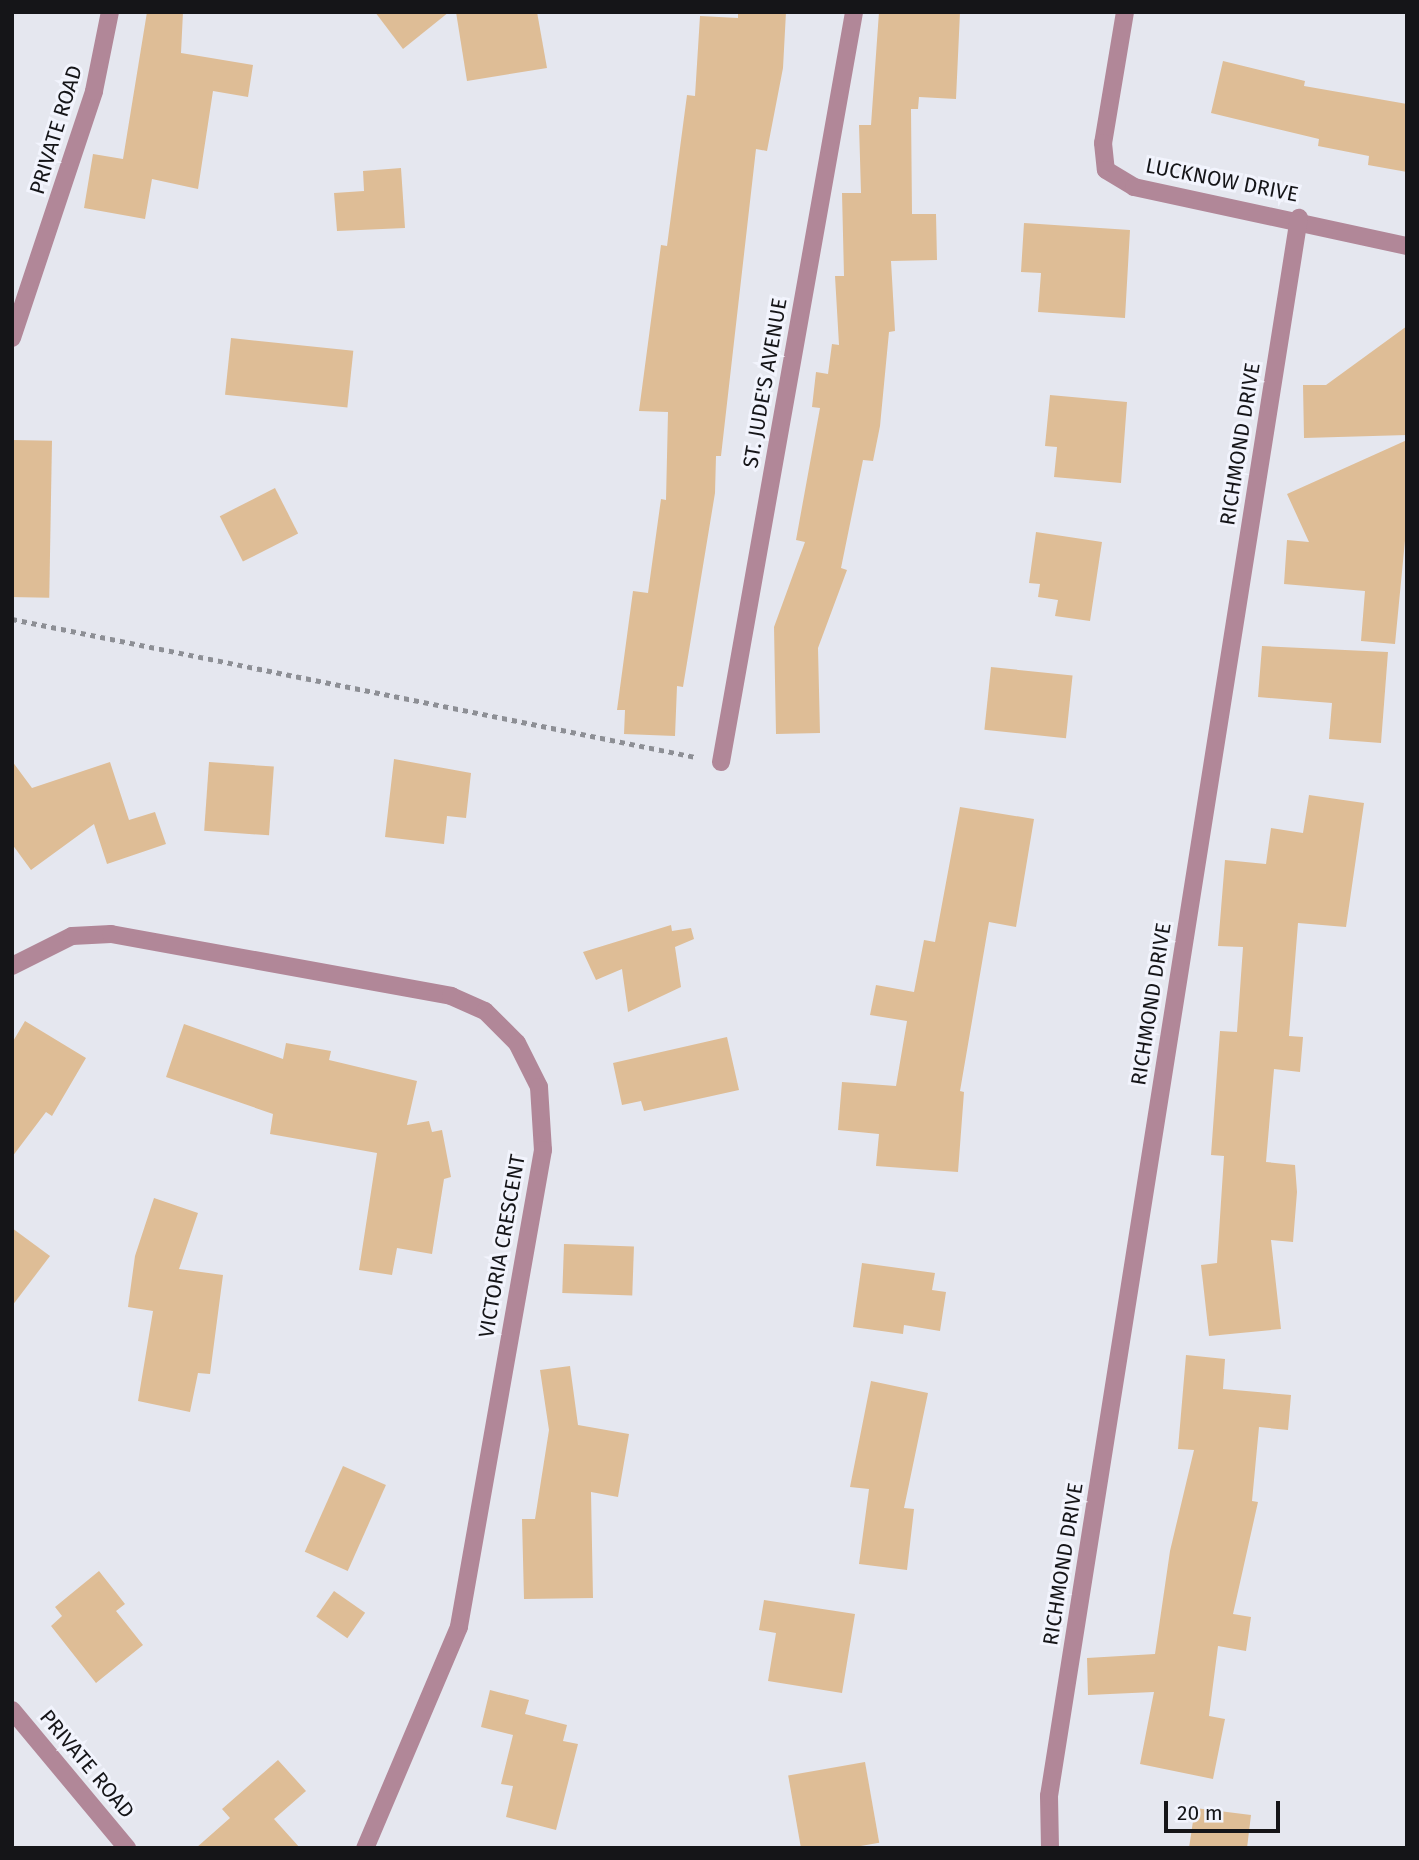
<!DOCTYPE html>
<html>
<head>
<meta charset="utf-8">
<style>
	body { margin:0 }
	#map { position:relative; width:1419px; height:1860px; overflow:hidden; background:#e5e7ef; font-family:"Fira Sans",sans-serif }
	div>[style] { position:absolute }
	.building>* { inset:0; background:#debd96; transform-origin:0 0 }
	.path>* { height:4.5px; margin-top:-2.25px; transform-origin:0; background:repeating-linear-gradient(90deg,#8d8f95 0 5px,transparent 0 10px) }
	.minor>* { height:18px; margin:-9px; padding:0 9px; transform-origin:9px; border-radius:9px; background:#b18798 }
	span { translate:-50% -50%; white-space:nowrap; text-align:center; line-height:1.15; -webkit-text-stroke:6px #f2f4fd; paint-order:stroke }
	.street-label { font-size:21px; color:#151518 }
	.frame { position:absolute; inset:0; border:14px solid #151518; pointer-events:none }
	.scale { position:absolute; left:1164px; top:1801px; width:116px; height:32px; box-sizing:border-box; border:4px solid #151518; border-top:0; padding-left:9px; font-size:21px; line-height:24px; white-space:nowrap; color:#151518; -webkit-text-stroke:5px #f2f4fd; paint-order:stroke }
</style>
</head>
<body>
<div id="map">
	<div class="building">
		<i style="clip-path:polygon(147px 12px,183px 12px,181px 53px,253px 65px,248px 97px,213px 91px,198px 189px,152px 179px,145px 219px,84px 208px,93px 154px,123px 159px)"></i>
		<i style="clip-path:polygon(375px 12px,449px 12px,403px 49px)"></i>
		<i style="clip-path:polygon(456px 12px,537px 12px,547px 68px,467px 81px)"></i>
		<i style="clip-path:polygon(738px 12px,786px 12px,783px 68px,767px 151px,756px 149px,721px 456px,716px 456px,715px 493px,683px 687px,677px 686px,675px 736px,624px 734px,625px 710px,617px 710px,633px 591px,648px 593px,661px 499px,666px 500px,668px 412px,639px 411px,661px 245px,667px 246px,687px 95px,695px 96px,700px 16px,738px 18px)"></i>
		<i style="clip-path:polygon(879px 12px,960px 12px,956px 99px,919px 97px,918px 109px,911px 109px,912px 214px,936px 214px,937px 260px,891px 261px,895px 331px,889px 332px,880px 426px,873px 461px,863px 460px,841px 568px,847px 570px,818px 648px,820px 733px,776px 734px,774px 627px,805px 542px,796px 540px,820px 408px,812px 407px,816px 372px,828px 374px,832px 344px,839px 345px,835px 276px,844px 276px,842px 193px,861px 193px,859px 125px,871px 125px)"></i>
		<i style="clip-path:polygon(1223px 61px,1305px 81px,1304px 86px,1407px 104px,1407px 172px,1368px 165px,1369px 156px,1318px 146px,1319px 139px,1211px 113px)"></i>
		<i style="clip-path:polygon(401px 168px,405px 228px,337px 231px,334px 193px,364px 191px,363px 171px)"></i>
		<i style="clip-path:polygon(1024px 223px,1130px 230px,1125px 318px,1038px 312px,1041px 273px,1021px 272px)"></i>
		<i style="clip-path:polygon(1407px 326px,1407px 435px,1304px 438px,1303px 385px,1326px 385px)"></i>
		<i style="left:231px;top:338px;width:123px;height:57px;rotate:6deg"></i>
		<i style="clip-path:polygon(1050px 395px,1127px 402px,1121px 483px,1054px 477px,1057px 447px,1045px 446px)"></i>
		<i style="left:12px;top:440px;width:40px;height:157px;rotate:1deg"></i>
		<i style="clip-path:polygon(1407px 440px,1407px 520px,1395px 644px,1361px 641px,1365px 591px,1284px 584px,1287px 540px,1309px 542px,1287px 494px)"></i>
		<i style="left:275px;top:488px;width:51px;height:62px;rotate:63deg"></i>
		<i style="clip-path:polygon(1036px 532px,1102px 542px,1090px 621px,1055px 616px,1058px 600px,1038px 597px,1040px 584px,1029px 583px)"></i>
		<i style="clip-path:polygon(1262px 646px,1388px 652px,1381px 743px,1329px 739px,1332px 703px,1258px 697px)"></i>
		<i style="left:991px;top:667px;width:82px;height:63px;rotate:6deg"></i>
		<i style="clip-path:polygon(394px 759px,471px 773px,466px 818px,447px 816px,444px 844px,385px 837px)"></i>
		<i style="clip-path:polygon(12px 761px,32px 788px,110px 762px,129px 820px,155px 812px,166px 844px,107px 864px,94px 824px,31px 870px,12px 844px)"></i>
		<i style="left:209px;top:762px;width:65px;height:69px;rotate:4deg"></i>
		<i style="clip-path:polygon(1309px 795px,1364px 803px,1346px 927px,1298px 923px,1289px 1036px,1303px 1037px,1300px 1072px,1274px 1069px,1266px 1162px,1295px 1165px,1297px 1192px,1293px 1242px,1271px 1240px,1281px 1329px,1209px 1336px,1201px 1265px,1217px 1263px,1224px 1156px,1211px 1155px,1220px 1031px,1237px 1032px,1243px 947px,1218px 946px,1225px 860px,1266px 864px,1271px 828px,1303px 833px)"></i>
		<i style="clip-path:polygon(960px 807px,1034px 819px,1016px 927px,989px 922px,960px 1091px,964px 1092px,958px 1172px,876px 1166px,879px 1134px,838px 1130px,842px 1082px,896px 1086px,907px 1021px,870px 1015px,876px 985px,914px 992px,924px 940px,935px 942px)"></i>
		<i style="clip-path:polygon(671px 925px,672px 931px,691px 928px,694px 939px,675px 947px,681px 987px,628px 1012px,622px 969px,596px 980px,583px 952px)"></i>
		<i style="clip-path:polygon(25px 1021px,86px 1058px,52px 1116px,46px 1112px,12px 1157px,12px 1043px)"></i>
		<i style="clip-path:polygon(184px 1024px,283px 1059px,286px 1043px,331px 1051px,329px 1060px,417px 1081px,407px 1125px,429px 1121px,432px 1132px,442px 1130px,451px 1177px,444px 1179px,432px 1254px,397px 1248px,392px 1275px,359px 1270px,377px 1153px,270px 1134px,273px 1114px,166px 1077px)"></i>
		<i style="clip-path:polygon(727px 1037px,739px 1090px,644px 1111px,641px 1101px,622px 1105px,613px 1063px)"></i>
		<i style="clip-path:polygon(154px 1198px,198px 1213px,179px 1269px,223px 1275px,210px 1374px,198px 1373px,190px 1412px,138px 1401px,153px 1311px,128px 1307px,135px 1256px)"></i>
		<i style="clip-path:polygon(12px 1228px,50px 1256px,12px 1306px)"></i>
		<i style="left:564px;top:1244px;width:70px;height:49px;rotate:2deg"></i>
		<i style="clip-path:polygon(862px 1263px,935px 1273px,932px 1290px,946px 1292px,940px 1331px,904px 1325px,903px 1334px,853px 1327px)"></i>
		<i style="clip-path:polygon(1186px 1355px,1225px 1359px,1223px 1389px,1291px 1395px,1288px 1430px,1259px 1427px,1252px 1501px,1258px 1502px,1233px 1614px,1251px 1617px,1246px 1651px,1218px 1646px,1209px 1716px,1225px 1719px,1213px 1779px,1140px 1764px,1154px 1692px,1088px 1695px,1087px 1658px,1155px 1654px,1170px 1551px,1194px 1450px,1178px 1449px)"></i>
		<i style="clip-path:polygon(570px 1366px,578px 1425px,629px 1434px,618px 1497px,591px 1492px,593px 1598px,524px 1599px,522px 1519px,535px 1519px,549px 1430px,540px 1370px)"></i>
		<i style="clip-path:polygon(871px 1381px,928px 1393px,904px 1508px,914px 1509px,907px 1570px,859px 1564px,869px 1489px,850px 1487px)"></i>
		<i style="left:343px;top:1466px;width:47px;height:94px;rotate:24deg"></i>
		<i style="clip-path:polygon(99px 1571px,125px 1604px,116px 1611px,143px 1645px,96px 1683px,51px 1626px,62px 1616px,55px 1607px)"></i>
		<i style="left:334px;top:1591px;width:38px;height:31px;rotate:35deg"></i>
		<i style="clip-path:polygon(764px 1600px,855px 1614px,842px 1693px,768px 1681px,776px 1633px,759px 1630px)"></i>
		<i style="clip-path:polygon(490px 1690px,529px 1700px,525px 1714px,567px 1725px,563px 1741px,578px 1744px,556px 1830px,506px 1817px,513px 1786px,501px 1784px,513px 1735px,481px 1727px)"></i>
		<i style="clip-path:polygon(278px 1760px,306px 1791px,274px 1819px,300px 1848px,196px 1848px,230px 1818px,222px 1809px)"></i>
		<i style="left:865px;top:1762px;width:82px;height:78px;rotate:80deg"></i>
		<i style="clip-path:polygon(1195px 1808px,1251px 1815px,1247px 1848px,1189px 1848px)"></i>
	</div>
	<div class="path">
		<i style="left:12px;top:619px;width:698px;rotate:11.41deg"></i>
	</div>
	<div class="minor">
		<i style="left:1125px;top:12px;width:133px;rotate:99.5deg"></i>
		<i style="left:1103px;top:143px;width:27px;rotate:84deg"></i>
		<i style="left:1106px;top:170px;width:33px;rotate:31deg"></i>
		<i style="left:1134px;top:187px;width:279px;rotate:12.2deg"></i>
		<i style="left:12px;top:338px;width:260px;rotate:-71.6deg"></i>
		<i style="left:94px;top:91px;width:81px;rotate:-78.6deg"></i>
		<i style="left:721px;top:762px;width:762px;rotate:-79.94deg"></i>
		<i style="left:12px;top:966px;width:67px;rotate:-26.6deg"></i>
		<i style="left:72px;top:936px;width:39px;rotate:-3deg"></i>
		<i style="left:111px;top:934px;width:346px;rotate:10.3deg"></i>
		<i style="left:451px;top:996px;width:37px;rotate:24deg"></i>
		<i style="left:485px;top:1011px;width:45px;rotate:45deg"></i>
		<i style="left:517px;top:1043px;width:49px;rotate:63.4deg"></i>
		<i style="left:539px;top:1087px;width:63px;rotate:86.4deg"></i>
		<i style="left:543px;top:1150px;width:484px;rotate:100deg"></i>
		<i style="left:459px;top:1627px;width:240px;rotate:113deg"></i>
		<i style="left:12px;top:1710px;width:180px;rotate:50.2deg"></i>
		<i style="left:1050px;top:1848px;width:52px;rotate:-91.1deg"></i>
		<i style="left:1049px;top:1796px;width:1598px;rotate:-81deg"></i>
	</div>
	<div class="street-label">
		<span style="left:56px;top:130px;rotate:-73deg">PRIVATE ROAD</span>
		<span style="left:1222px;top:180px;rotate:11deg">LUCKNOW DRIVE</span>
		<span style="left:765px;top:383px;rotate:-80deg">ST. JUDE'S AVENUE</span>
		<span style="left:1240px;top:444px;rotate:-81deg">RICHMOND DRIVE</span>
		<span style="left:1151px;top:1004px;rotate:-81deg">RICHMOND DRIVE</span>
		<span style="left:502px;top:1246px;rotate:-80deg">VICTORIA CRESCENT</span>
		<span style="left:1063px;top:1564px;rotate:-81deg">RICHMOND DRIVE</span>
		<span style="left:87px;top:1764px;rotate:50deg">PRIVATE ROAD</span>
	</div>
	<div class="frame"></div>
	<div class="scale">20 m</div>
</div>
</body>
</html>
